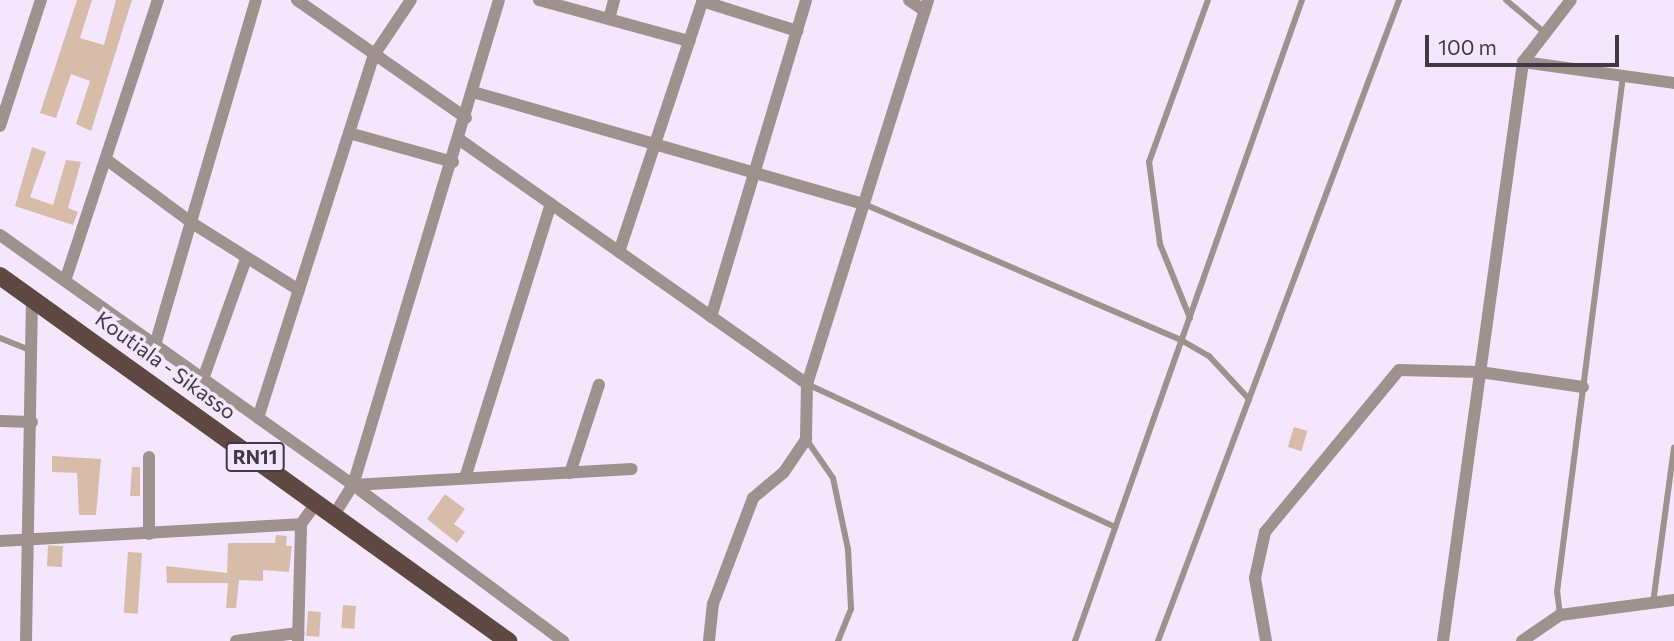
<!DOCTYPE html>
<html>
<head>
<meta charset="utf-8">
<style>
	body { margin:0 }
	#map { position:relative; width:1674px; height:641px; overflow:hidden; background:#f4e7fd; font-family:Commissioner,sans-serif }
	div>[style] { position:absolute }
	.building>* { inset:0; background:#d7bcaa; transform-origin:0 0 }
	.lane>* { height:6px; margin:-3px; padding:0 3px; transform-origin:3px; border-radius:3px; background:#9f918d }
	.street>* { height:12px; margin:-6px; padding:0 6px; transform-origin:6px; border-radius:6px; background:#9f918d }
	.primary>* { height:18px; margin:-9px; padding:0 9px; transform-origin:9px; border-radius:9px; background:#5f4841 }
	span { translate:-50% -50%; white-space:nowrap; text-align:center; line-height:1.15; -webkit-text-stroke:7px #f4e7fd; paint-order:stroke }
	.shield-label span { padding:2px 5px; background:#f4e7fd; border:2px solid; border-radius:5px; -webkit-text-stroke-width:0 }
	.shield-label { font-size:19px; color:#403944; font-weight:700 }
	.street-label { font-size:21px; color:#403944 }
	.scale { position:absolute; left:1425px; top:35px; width:194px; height:32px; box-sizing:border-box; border:4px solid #403944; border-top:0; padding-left:9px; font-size:21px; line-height:24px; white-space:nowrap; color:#403944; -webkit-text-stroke:5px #f4e7fd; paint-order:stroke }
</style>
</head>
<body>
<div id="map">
	<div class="building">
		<i style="clip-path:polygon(77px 0,92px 0,80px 38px,104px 45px,116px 0,132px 0,91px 131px,76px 124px,90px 81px,71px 74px,56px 118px,40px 113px)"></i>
		<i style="clip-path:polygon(32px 147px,46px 152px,30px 197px,53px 205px,66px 160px,81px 162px,68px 208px,78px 212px,73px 225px,15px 206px)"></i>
		<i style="left:1294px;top:427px;width:14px;height:21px;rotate:17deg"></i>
		<i style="clip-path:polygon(52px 456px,101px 459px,96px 515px,79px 515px,77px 473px,52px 472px)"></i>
		<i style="clip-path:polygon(132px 467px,140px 467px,140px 496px,130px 496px)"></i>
		<i style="clip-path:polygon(445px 494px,465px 509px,454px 524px,465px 532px,457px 543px,427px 519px)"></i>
		<i style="clip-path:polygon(276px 535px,287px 536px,286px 546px,292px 546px,289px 572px,263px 570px,263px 581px,239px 580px,236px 608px,226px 608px,228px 583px,167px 583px,166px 566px,227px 573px,228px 543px,275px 543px)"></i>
		<i style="left:63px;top:546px;width:21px;height:15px;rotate:93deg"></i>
		<i style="left:128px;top:552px;width:14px;height:61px;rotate:4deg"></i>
		<i style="left:343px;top:605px;width:13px;height:23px;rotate:4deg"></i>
		<i style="left:308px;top:611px;width:13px;height:25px;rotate:4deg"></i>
	</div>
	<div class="lane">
		<i style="left:1506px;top:0;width:51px;rotate:40.2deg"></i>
		<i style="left:864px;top:204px;width:345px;rotate:23.2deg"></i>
		<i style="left:1181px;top:340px;width:32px;rotate:30deg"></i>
		<i style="left:1209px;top:356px;width:59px;rotate:47.1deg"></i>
		<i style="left:1190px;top:318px;width:80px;rotate:-112.1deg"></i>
		<i style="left:1160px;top:244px;width:83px;rotate:-97.6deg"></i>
		<i style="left:1149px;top:162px;width:172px;rotate:-70deg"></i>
		<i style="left:0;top:338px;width:32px;rotate:22deg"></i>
		<i style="left:807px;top:384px;width:340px;rotate:24.9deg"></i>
		<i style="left:806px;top:439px;width:47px;rotate:55.3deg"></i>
		<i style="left:833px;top:478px;width:73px;rotate:78.1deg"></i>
		<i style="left:848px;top:549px;width:60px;rotate:87.1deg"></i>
		<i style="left:851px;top:609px;width:35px;rotate:112deg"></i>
		<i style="left:1653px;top:603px;width:157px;rotate:-82.3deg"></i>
		<i style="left:1560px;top:615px;width:23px;rotate:-97deg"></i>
		<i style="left:1557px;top:592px;width:520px;rotate:-82.71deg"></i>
		<i style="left:1075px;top:641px;width:680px;rotate:-70.5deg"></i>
		<i style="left:1158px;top:641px;width:685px;rotate:-69.39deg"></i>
	</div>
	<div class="street">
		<i style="left:297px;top:0;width:206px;rotate:34.9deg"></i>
		<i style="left:539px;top:0;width:156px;rotate:15.3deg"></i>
		<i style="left:909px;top:0;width:19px;rotate:35deg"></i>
		<i style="left:702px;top:1px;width:100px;rotate:17.5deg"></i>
		<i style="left:609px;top:19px;width:20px;rotate:-75deg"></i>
		<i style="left:1523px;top:62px;width:152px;rotate:7.9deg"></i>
		<i style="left:473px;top:92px;width:407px;rotate:16deg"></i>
		<i style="left:0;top:126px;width:133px;rotate:-72deg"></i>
		<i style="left:349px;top:133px;width:108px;rotate:15.6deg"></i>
		<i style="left:460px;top:140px;width:424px;rotate:35.1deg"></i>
		<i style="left:107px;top:160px;width:106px;rotate:36.5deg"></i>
		<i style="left:192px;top:223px;width:126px;rotate:32.1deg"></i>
		<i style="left:0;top:235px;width:433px;rotate:35.3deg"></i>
		<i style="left:353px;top:485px;width:262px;rotate:36.6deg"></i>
		<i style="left:619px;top:252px;width:266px;rotate:-71.6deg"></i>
		<i style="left:65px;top:281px;width:296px;rotate:-71.7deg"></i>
		<i style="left:711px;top:317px;width:331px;rotate:-73.3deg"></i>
		<i style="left:155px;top:345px;width:359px;rotate:-73.7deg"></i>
		<i style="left:203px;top:379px;width:127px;rotate:-70.3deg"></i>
		<i style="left:258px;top:418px;width:381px;rotate:-72.3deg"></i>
		<i style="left:374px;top:55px;width:66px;rotate:-56.1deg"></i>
		<i style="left:0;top:421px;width:32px;rotate:2deg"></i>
		<i style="left:570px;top:473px;width:93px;rotate:-71.8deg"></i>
		<i style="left:465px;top:478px;width:287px;rotate:-72.6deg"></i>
		<i style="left:353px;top:485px;width:279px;rotate:-3.3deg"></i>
		<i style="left:334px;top:515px;width:36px;rotate:-58deg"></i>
		<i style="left:353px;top:485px;width:506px;rotate:-73.25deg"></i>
		<i style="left:149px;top:534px;width:77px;rotate:-90deg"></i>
		<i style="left:0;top:541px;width:301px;rotate:-3.2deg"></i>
		<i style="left:301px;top:524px;width:27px;rotate:-54deg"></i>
		<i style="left:26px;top:641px;width:345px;rotate:-89deg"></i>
		<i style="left:236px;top:641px;width:63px;rotate:-7.4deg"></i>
		<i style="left:298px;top:641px;width:117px;rotate:-88.5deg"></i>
		<i style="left:709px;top:641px;width:37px;rotate:-84deg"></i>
		<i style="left:713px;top:604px;width:113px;rotate:-69.3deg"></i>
		<i style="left:753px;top:498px;width:40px;rotate:-40deg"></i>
		<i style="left:784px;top:472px;width:40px;rotate:-56deg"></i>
		<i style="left:806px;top:439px;width:55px;rotate:-89deg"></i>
		<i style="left:807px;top:384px;width:403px;rotate:-72.5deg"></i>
		<i style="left:1266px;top:641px;width:64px;rotate:-99.9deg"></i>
		<i style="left:1255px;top:578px;width:47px;rotate:-77.7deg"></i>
		<i style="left:1265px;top:532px;width:210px;rotate:-50.4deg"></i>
		<i style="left:1399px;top:370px;width:81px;rotate:1.4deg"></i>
		<i style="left:1480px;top:372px;width:104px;rotate:8.3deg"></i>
		<i style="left:1443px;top:641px;width:585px;rotate:-82.13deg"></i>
		<i style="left:1523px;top:62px;width:78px;rotate:-52.3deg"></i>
		<i style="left:1522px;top:641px;width:46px;rotate:-34.4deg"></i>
		<i style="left:1560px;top:615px;width:115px;rotate:-7.5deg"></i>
	</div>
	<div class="primary">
		<i style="left:0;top:276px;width:626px;rotate:35.7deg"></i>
	</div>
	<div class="shield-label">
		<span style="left:255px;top:457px">RN11</span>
	</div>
	<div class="street-label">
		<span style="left:166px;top:365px;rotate:36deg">Koutiala - Sikasso</span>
	</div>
	<div class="scale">100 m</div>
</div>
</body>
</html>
